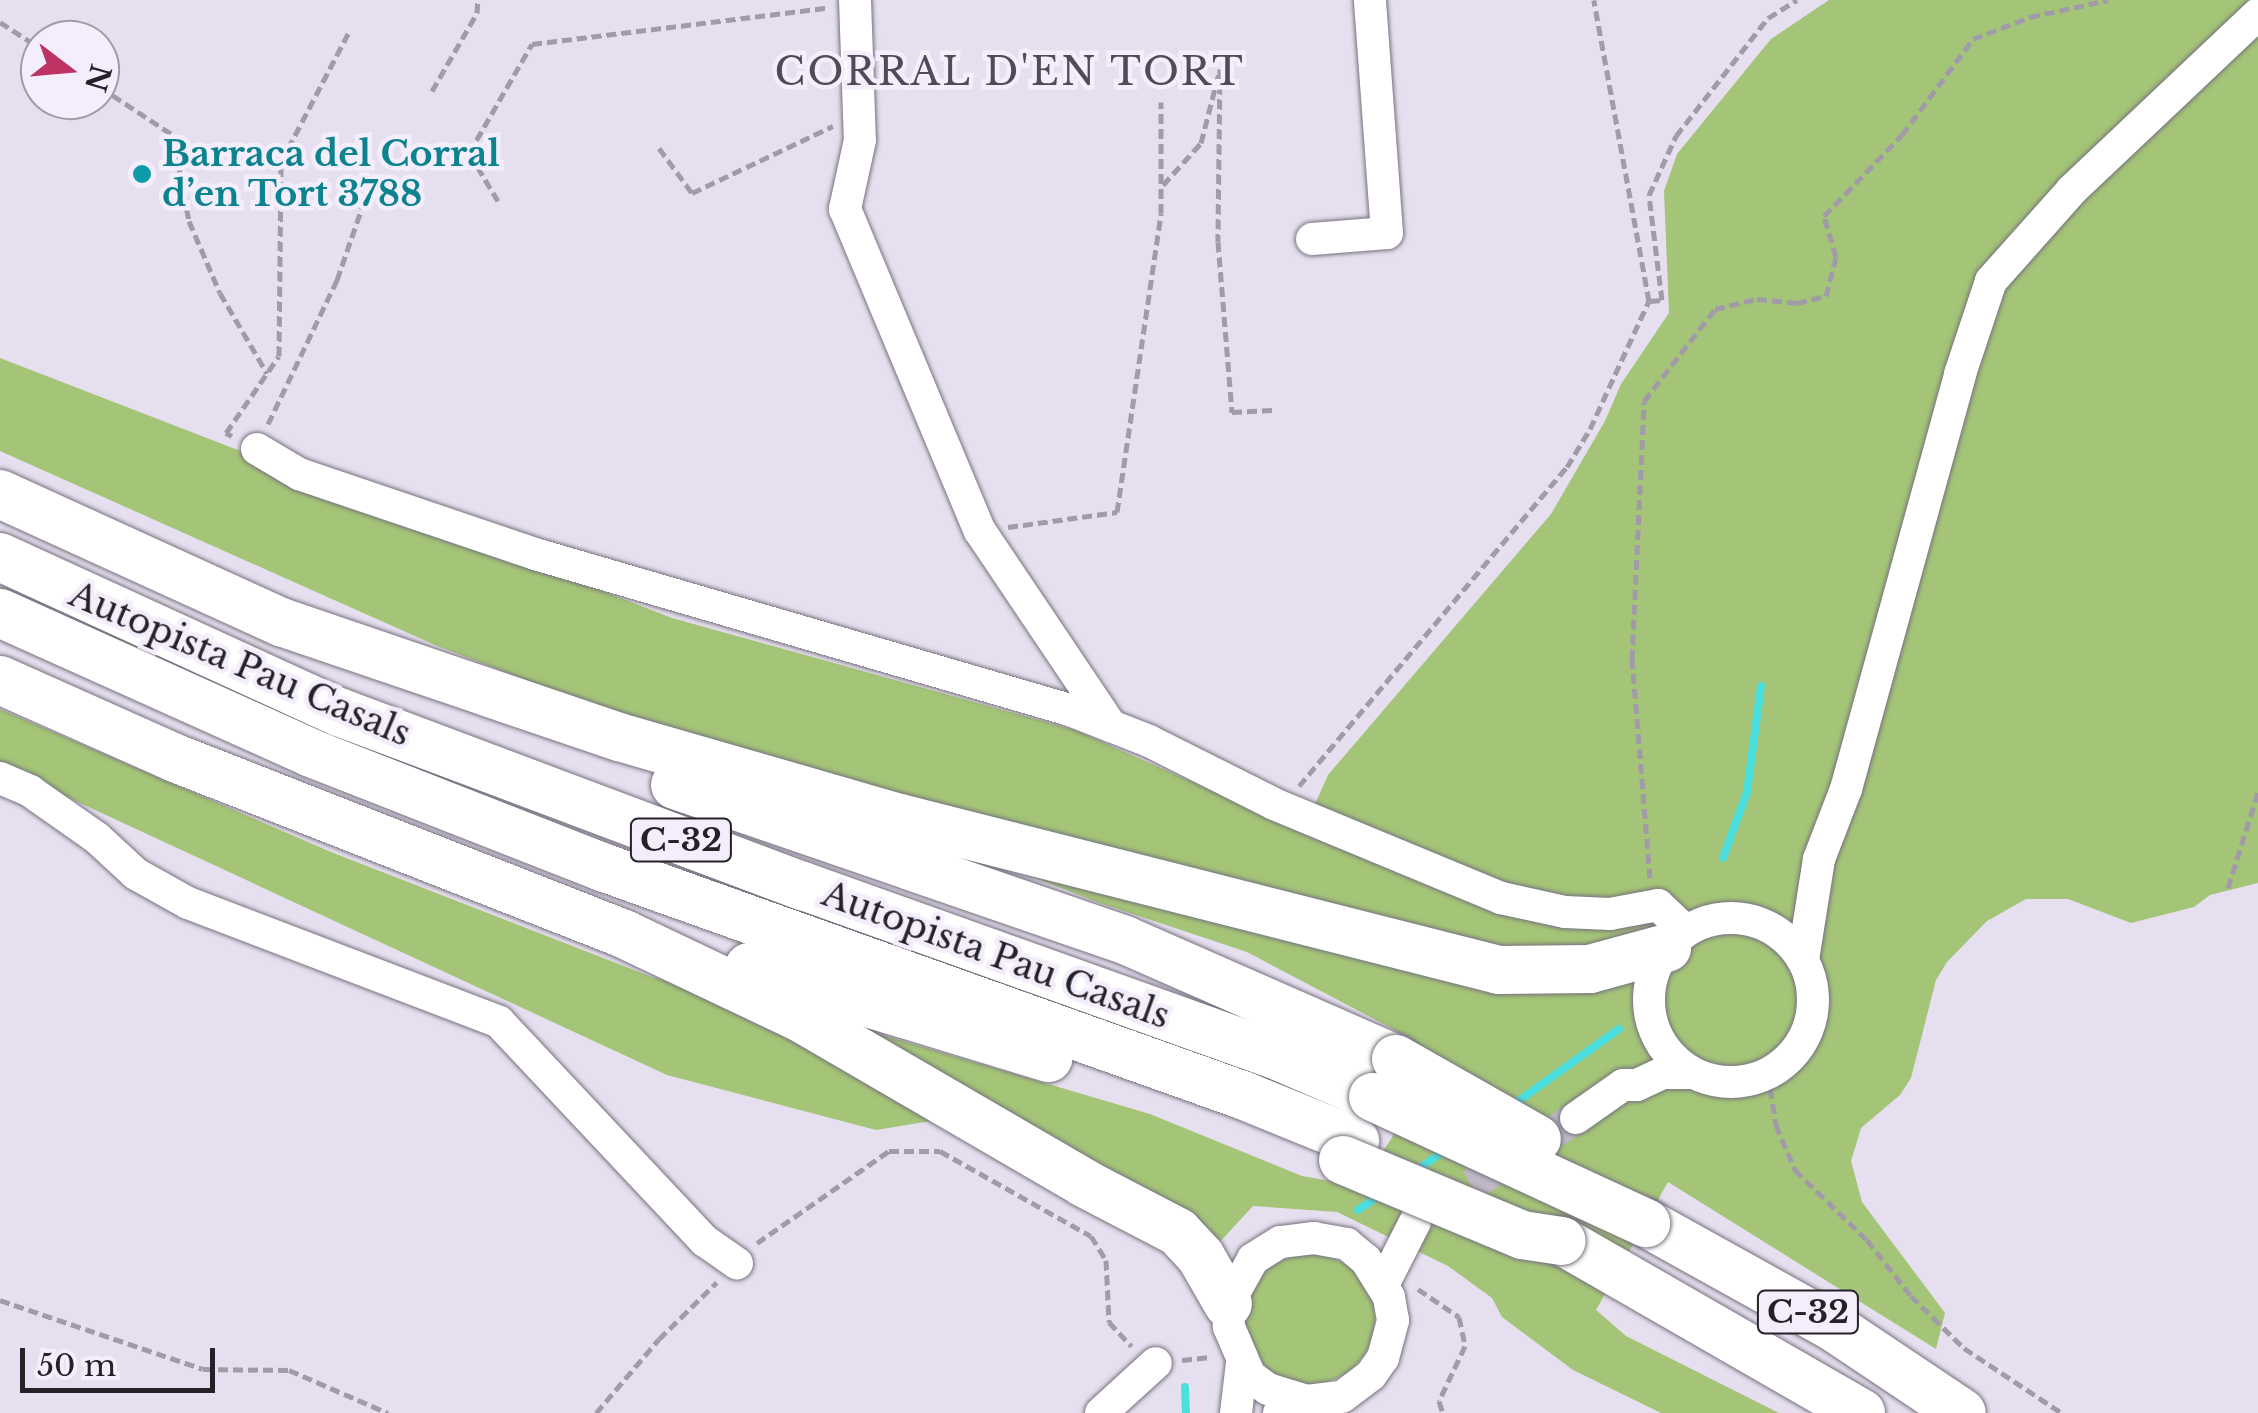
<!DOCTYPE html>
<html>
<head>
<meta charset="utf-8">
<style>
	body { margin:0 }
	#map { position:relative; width:2258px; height:1413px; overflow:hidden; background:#e6dfef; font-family:"Libre Baskerville",serif }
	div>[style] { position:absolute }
	.green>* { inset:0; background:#a4c577 }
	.round { border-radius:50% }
	.stream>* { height:8px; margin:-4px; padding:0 4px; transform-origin:4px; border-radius:4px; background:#4cdfe0 }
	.minor-tunnel>* { height:32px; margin-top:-16px; transform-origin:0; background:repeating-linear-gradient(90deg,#bfb9c7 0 32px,transparent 0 48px) }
	.path>* { height:5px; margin-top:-2.5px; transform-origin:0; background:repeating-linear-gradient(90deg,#a09ba7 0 10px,transparent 0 15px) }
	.roads { filter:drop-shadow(0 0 2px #77717f) drop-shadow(0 0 2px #77717f) }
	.minor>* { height:32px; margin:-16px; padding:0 16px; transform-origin:16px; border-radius:16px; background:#fff }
	.minor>.ring { margin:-16px; padding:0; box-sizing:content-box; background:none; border:32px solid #fff; border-radius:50% }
	.highway>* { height:48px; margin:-24px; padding:0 24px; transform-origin:24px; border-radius:24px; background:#fff }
	.bridges { filter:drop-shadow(0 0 2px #77717f) drop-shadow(0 0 2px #77717f) }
	.highway-bridge>* { height:48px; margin:-24px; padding:0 24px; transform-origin:24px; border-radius:24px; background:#fff }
	.dots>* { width:28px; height:28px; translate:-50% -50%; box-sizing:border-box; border:5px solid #f3edfc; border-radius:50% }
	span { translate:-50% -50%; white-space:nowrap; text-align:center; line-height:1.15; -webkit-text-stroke:9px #f3edfc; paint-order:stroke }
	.shield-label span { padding:2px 8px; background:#f3edfc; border:2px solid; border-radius:8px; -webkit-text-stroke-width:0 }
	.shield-label { font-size:32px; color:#242228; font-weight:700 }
	.culture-label { font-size:35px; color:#0d838f; font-weight:700 }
	.left { translate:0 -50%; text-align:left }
	.street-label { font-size:35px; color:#242228 }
	.neighbourhood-label { font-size:38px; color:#504b57; letter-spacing:2.5px }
	.north { position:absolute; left:20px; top:20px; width:100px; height:100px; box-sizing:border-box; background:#f3edfc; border:2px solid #a09ca7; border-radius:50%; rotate:106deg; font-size:28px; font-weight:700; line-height:40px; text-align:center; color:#242228 }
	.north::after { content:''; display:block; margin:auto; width:35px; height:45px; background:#bf3264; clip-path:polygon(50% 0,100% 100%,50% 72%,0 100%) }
	.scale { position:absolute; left:20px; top:1348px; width:195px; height:45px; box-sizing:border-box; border:5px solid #242228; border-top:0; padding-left:12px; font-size:30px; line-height:35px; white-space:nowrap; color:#242228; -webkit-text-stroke:8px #f3edfc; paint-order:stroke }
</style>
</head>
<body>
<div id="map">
	<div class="green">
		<i style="clip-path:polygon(1829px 0,2258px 0,2258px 883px,2210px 895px,2194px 907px,2131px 923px,2068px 899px,2026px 899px,1987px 921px,1947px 962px,1936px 980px,1911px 1078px,1900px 1095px,1861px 1128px,1851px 1161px,1862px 1202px,1945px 1313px,1936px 1349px,1668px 1182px,1596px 1310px,1626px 1336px,1779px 1413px,1661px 1413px,1573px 1370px,1502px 1317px,1492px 1298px,1448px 1266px,1337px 1212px,1253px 1206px,1216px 1246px,992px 1111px,876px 1130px,667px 1075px,0 766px,0 709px,331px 852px,652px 977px,859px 1028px,1150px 1114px,1302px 1176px,1336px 1182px,1376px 1162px,1393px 1136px,1412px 1039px,1247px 952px,1097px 902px,435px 645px,0 451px,0 358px,672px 618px,1075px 730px,1303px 831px,1328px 775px,1551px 514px,1605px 421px,1621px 384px,1669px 313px,1664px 191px,1677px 154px,1771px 39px)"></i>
		<i class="round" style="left:1245px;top:1254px;width:130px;height:130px"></i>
	</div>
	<div class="stream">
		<i style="left:1723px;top:858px;width:70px;rotate:-70deg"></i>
		<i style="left:1747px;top:792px;width:107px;rotate:-82.5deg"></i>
		<i style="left:1510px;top:1107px;width:134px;rotate:-35.6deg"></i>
		<i style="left:1415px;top:1171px;width:41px;rotate:-34.1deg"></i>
		<i style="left:1358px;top:1210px;width:30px;rotate:-34deg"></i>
		<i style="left:1185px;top:1387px;width:26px;rotate:88deg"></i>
	</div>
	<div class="minor-tunnel">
		<i style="left:1431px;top:1211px;width:172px;rotate:-32.7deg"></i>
	</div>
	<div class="path">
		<i style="left:0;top:22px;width:48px;rotate:33deg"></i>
		<i style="left:100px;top:87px;width:87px;rotate:33.3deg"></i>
		<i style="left:173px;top:135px;width:87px;rotate:79.5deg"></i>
		<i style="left:189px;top:221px;width:78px;rotate:66.7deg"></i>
		<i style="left:220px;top:293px;width:93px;rotate:59.6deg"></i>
		<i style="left:432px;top:91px;width:90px;rotate:-60deg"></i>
		<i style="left:477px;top:13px;width:13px;rotate:-86deg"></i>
		<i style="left:659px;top:148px;width:56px;rotate:53.7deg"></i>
		<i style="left:692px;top:193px;width:156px;rotate:-25.4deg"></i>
		<i style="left:1163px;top:185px;width:57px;rotate:-47.9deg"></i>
		<i style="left:1201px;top:143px;width:76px;rotate:-75.6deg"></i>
		<i style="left:1220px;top:69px;width:173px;rotate:90.7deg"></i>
		<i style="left:1218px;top:242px;width:171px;rotate:85.3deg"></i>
		<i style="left:1232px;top:412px;width:41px;rotate:-2.8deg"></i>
		<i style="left:498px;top:201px;width:56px;rotate:-121.1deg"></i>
		<i style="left:469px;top:153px;width:126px;rotate:-60deg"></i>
		<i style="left:532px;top:44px;width:297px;rotate:-7deg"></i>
		<i style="left:1650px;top:301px;width:12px;rotate:-5deg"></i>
		<i style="left:1662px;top:300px;width:106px;rotate:-97.1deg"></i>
		<i style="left:1649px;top:195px;width:65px;rotate:-65.4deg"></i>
		<i style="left:1676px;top:136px;width:150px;rotate:-52.1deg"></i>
		<i style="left:1768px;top:18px;width:34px;rotate:-32deg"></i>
		<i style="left:268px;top:424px;width:160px;rotate:-64.4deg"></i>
		<i style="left:337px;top:280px;width:76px;rotate:-70.9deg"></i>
		<i style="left:232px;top:436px;width:7px;rotate:-153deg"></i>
		<i style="left:226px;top:433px;width:93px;rotate:-55.5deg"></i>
		<i style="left:279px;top:356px;width:194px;rotate:-89.4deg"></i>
		<i style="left:281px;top:162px;width:149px;rotate:-62.4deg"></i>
		<i style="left:1008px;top:527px;width:110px;rotate:-7.8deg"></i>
		<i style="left:1117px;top:512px;width:302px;rotate:-81.6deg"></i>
		<i style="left:1161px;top:213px;width:111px;rotate:-90deg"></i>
		<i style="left:1299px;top:786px;width:417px;rotate:-50deg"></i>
		<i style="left:1567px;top:467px;width:44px;rotate:-58.8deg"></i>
		<i style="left:1590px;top:429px;width:141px;rotate:-65.3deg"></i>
		<i style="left:1649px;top:301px;width:306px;rotate:-100.4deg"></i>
		<i style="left:1650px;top:878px;width:220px;rotate:-94.7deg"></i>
		<i style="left:1632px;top:659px;width:258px;rotate:-87.3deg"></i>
		<i style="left:1644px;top:401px;width:116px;rotate:-52.3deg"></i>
		<i style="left:1715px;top:309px;width:43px;rotate:-13.4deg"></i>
		<i style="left:1757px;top:299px;width:40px;rotate:5.7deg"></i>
		<i style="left:1797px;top:303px;width:30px;rotate:-14deg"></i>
		<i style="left:1826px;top:296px;width:40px;rotate:-75.6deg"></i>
		<i style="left:1836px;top:257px;width:43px;rotate:-106.3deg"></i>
		<i style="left:1824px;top:216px;width:112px;rotate:-46.1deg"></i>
		<i style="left:1902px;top:135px;width:119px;rotate:-53.5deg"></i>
		<i style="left:1973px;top:39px;width:61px;rotate:-21.1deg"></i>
		<i style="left:2030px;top:17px;width:80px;rotate:-12.3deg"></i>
		<i style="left:2228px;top:888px;width:101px;rotate:-72.6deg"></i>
		<i style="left:1768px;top:1074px;width:52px;rotate:81.1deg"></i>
		<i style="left:1776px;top:1125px;width:49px;rotate:67.1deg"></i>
		<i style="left:1795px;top:1170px;width:100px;rotate:44.2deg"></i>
		<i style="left:1867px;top:1240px;width:71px;rotate:51.8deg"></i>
		<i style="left:1911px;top:1296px;width:74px;rotate:44.5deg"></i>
		<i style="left:1964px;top:1348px;width:118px;rotate:33.6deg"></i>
		<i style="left:757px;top:1243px;width:161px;rotate:-34.9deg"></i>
		<i style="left:889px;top:1151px;width:51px"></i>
		<i style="left:940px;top:1151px;width:173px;rotate:29.4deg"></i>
		<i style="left:1091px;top:1236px;width:28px;rotate:58deg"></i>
		<i style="left:1106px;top:1260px;width:62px;rotate:87.2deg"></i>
		<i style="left:1109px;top:1322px;width:33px;rotate:47deg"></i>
		<i style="left:1418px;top:1289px;width:50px;rotate:34.3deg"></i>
		<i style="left:1459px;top:1317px;width:30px;rotate:78deg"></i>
		<i style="left:1465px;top:1346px;width:61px;rotate:115.3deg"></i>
		<i style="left:1439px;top:1401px;width:13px;rotate:72deg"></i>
		<i style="left:0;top:1300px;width:214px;rotate:18.8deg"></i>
		<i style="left:203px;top:1369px;width:86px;rotate:0.7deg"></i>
		<i style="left:289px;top:1370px;width:108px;rotate:23.5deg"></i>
		<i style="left:1182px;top:1360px;width:29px;rotate:-6deg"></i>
		<i style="left:596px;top:1413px;width:97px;rotate:-49.6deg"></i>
		<i style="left:659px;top:1339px;width:81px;rotate:-44.5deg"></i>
	</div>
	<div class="roads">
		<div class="minor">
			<i style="left:855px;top:0;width:140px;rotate:88deg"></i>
			<i style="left:860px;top:140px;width:71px;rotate:102.3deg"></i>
			<i style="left:845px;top:209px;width:349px;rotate:67.3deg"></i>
			<i style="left:980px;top:531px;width:235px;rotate:56.1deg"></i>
			<i style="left:1312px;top:239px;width:75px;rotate:-4.6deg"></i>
			<i style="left:1387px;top:233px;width:234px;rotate:-94.2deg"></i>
			<i style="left:257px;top:449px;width:49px;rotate:30.8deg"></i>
			<i style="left:299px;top:474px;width:249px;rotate:18.7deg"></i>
			<i style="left:535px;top:554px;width:557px;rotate:16.26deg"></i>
			<i style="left:1070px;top:710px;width:85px;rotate:21.4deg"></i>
			<i style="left:1149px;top:741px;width:140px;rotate:26.7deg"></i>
			<i style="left:1274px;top:804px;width:246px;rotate:22.5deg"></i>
			<i style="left:1501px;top:898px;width:66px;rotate:12.3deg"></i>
			<i style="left:1565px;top:912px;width:45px;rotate:2.5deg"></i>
			<i style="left:1610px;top:914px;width:49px;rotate:-10.6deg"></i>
			<i style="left:1658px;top:905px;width:38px;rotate:43deg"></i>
			<i style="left:0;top:778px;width:33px;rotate:23deg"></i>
			<i style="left:30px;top:791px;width:82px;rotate:35deg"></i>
			<i style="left:97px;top:838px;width:53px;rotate:42.7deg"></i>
			<i style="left:136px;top:874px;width:60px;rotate:29.1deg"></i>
			<i style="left:188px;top:903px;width:333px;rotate:20.9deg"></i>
			<i style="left:499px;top:1022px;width:301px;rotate:46.8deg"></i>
			<i style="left:705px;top:1241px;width:39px;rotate:35deg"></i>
			<i class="ring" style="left:1649px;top:918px;width:132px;height:132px"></i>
			<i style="left:1803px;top:960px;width:102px;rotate:-81deg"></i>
			<i style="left:1819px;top:859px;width:75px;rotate:-68.9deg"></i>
			<i style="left:1846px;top:789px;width:430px;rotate:-74.6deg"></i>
			<i style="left:1960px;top:374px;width:98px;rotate:-71.6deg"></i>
			<i style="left:1991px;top:281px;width:122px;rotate:-48.3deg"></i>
			<i style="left:2072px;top:190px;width:256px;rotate:-43.4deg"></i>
			<i style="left:1576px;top:1118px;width:57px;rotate:-35.1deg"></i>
			<i style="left:1623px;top:1085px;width:14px"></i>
			<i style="left:1637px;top:1085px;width:29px;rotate:-25deg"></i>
			<i style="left:1663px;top:1073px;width:29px"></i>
			<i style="left:1383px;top:1285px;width:71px;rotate:-63.1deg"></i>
			<i style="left:1101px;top:1413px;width:74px;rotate:-42.3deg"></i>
			<i style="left:1236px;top:1413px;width:50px;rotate:-83.2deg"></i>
			<i style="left:1279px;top:1413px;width:30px;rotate:-23deg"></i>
			<i style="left:1307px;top:1401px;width:35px;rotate:-7deg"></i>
			<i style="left:1342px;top:1397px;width:36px;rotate:-37deg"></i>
			<i style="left:1371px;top:1375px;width:21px;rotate:-55deg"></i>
			<i style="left:1383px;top:1358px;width:39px;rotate:-75deg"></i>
			<i style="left:1393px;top:1320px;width:23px;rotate:-100deg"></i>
			<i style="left:1389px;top:1297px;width:44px;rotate:-121.9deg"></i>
			<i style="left:1366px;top:1260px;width:25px;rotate:-140deg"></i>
			<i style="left:1347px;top:1244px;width:34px;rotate:-170deg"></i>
			<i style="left:1314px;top:1238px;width:34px;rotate:173deg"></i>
			<i style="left:1280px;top:1242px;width:32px;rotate:148deg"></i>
			<i style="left:1253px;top:1259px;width:51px;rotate:119.1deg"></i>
			<i style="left:1228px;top:1304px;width:23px;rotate:88deg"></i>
			<i style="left:1229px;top:1327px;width:53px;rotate:66.8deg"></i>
			<i style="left:1250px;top:1376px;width:22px;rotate:36deg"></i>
			<i style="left:1268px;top:1389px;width:41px;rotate:17.1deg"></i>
		</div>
		<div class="highway">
			<i style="left:0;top:494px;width:309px;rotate:24.5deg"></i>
			<i style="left:281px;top:622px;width:357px;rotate:18.8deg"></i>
			<i style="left:619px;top:737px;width:292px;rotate:16.1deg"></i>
			<i style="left:900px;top:818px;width:618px;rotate:14.24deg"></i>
			<i style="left:1499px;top:970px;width:91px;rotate:-0.6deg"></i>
			<i style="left:1590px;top:969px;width:80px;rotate:-15.3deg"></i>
			<i style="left:0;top:557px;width:373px;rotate:24.6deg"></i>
			<i style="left:339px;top:712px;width:496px;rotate:20.6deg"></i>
			<i style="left:803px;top:886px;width:499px;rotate:19.7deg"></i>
			<i style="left:1273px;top:1054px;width:109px;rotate:23.3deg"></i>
			<i style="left:0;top:613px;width:341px;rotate:24.2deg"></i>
			<i style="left:311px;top:753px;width:313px;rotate:21.4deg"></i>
			<i style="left:602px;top:867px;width:683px;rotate:19.6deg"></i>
			<i style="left:1245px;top:1096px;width:119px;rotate:22.2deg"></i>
			<i style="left:0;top:680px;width:192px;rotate:24deg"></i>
			<i style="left:175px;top:758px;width:482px;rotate:21.4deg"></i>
			<i style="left:624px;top:934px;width:196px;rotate:25.4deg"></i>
			<i style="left:801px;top:1018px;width:328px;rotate:30.2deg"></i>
			<i style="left:1084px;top:1183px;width:106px;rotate:27.5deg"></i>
			<i style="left:1178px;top:1232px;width:34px;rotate:47deg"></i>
			<i style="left:1201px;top:1257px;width:54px;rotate:60.1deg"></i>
			<i style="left:675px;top:785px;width:476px;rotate:19deg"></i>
			<i style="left:1125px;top:940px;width:296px;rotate:23.7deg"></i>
			<i style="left:749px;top:967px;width:313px;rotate:16.9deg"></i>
			<i style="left:1646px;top:1223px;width:213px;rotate:29deg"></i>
			<i style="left:1832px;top:1326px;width:156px;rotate:33.8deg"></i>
			<i style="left:1562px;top:1241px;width:345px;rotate:29.9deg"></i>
		</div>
	</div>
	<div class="bridges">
		<div class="highway-bridge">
			<i style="left:1396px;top:1059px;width:162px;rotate:29.6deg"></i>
			<i style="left:1373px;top:1097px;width:301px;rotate:24.8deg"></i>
			<i style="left:1343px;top:1160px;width:194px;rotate:22.7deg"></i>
			<i style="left:1522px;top:1235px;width:40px;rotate:8.5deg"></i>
		</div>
	</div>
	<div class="dots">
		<i style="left:142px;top:174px;background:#0f9aa8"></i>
	</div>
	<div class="shield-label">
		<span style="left:681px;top:840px">C-32</span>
		<span style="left:1808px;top:1312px">C-32</span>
	</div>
	<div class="culture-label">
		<span class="left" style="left:162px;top:174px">Barraca del Corral<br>d’en Tort 3788</span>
	</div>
	<div class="street-label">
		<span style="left:240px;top:664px;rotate:23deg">Autopista Pau Casals</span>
		<span style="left:996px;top:955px;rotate:20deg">Autopista Pau Casals</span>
	</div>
	<div class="neighbourhood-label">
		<span style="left:1010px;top:72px">CORRAL D'EN TORT</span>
	</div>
	<div class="north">N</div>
	<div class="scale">50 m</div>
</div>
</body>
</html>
